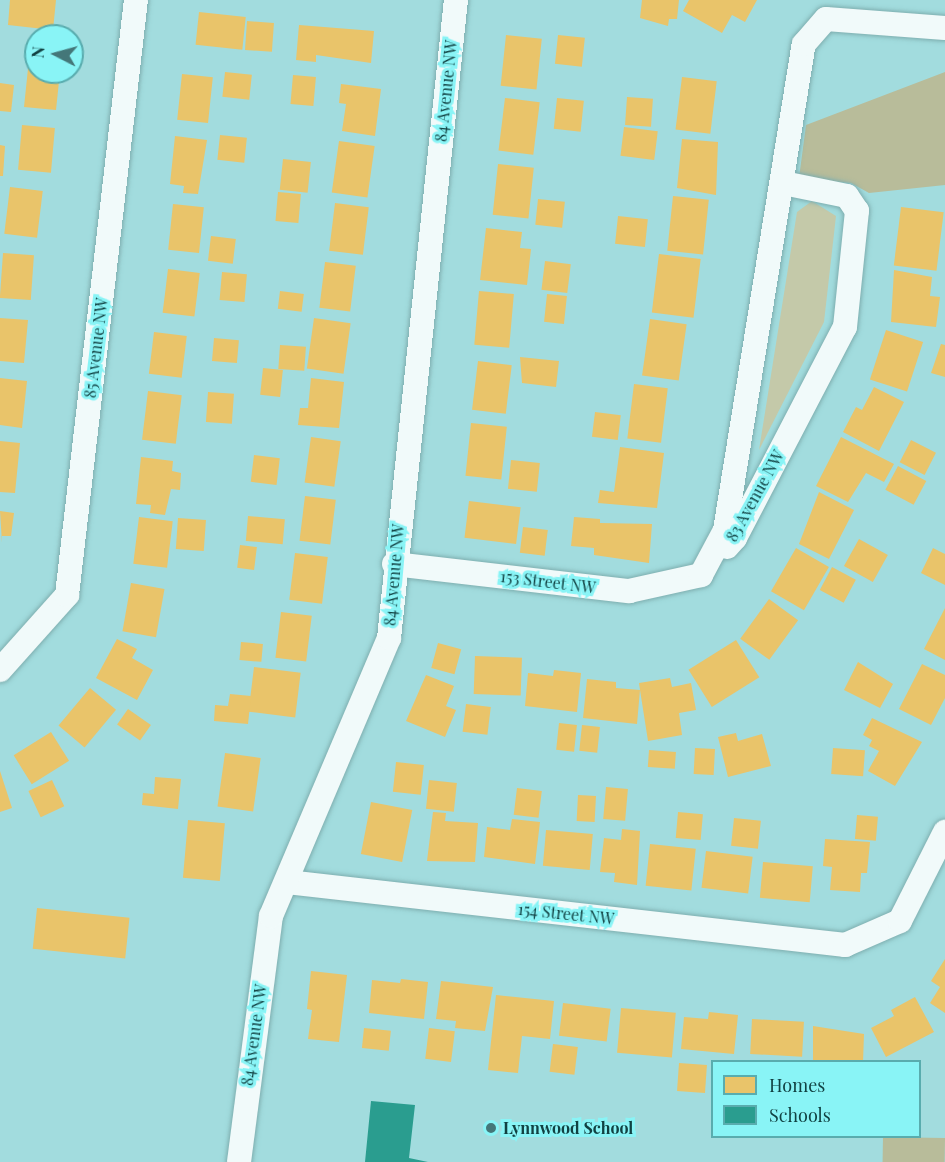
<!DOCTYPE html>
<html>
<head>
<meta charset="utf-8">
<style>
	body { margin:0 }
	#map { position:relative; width:945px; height:1162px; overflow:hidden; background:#a2dcde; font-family:"Playfair Display",serif }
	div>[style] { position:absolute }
	.green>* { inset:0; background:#c4c9a9 }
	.forest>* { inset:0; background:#b8bc9a; transform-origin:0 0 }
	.homes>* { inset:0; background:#e9c46a; transform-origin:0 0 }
	.schools>* { inset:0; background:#2a9d8f }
	.roads { filter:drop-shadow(0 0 2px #7eaeaf) drop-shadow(0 0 2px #7eaeaf) }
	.street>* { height:24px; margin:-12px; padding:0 12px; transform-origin:12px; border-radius:12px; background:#f1fafa }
	.dots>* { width:16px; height:16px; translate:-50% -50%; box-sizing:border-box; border:3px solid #89f4f6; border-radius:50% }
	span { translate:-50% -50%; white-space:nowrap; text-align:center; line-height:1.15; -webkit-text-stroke:6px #89f4f6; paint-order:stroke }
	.street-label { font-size:16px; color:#114142 }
	.poi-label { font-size:16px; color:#114142; font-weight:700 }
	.left { translate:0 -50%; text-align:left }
	.legend { position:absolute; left:711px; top:1060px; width:210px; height:78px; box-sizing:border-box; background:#89f4f6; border:2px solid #59acae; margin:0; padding:8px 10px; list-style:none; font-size:18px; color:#114142 }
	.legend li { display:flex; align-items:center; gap:12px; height:30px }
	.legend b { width:30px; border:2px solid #59acae }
	.north { position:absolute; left:24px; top:24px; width:60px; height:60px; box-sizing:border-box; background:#89f4f6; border:2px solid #59acae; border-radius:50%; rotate:276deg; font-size:16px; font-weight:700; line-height:24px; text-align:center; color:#114142 }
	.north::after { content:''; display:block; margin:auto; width:21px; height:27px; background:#447779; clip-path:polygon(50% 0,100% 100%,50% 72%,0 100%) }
</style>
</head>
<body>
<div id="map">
	<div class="green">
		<i style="clip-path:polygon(812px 201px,836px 216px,824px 322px,759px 450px,797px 212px)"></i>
	</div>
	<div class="forest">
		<i style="clip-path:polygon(945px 72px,945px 185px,869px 193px,851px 183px,799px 178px,806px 125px)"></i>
		<i style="left:883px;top:1137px;width:62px;height:26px;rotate:1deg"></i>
	</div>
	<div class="homes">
		<i style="clip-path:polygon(10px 0,56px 0,53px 30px,8px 25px)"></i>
		<i style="clip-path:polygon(642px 0,679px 0,677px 19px,669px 19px,668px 26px,640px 18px)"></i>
		<i style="clip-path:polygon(689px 0,757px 0,745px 22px,732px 15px,722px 33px,683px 11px)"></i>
		<i style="left:199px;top:12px;width:47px;height:33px;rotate:6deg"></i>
		<i style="left:247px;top:21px;width:27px;height:29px;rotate:4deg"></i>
		<i style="clip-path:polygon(299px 25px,374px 31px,371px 63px,316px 55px,316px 62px,296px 60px)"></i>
		<i style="left:506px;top:35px;width:36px;height:51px;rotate:6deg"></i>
		<i style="left:558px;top:35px;width:27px;height:29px;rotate:6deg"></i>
		<i style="clip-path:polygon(29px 59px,36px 59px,36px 72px,60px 72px,56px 110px,24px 107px)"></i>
		<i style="left:225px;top:72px;width:27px;height:25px;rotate:6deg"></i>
		<i style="left:182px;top:74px;width:31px;height:46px;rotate:6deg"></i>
		<i style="left:293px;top:75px;width:23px;height:29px;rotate:5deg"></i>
		<i style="left:682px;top:77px;width:35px;height:53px;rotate:7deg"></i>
		<i style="clip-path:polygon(0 83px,14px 85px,11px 112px,0 111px)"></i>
		<i style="clip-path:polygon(341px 84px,381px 89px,375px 136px,342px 131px,346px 104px,339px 103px)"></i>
		<i style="left:627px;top:97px;width:26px;height:28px;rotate:4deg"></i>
		<i style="left:505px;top:98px;width:35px;height:53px;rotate:7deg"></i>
		<i style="left:557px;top:98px;width:27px;height:31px;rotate:6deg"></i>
		<i style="left:22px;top:125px;width:33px;height:45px;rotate:5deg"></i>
		<i style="left:624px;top:127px;width:34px;height:29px;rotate:7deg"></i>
		<i style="left:220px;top:135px;width:27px;height:25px;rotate:6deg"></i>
		<i style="clip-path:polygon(175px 136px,207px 140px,198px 194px,183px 193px,184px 186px,170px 184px)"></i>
		<i style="clip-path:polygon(682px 139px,718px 142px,716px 195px,677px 188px)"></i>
		<i style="left:339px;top:141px;width:36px;height:52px;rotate:8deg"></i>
		<i style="clip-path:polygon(0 145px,5px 146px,3px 176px,0 176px)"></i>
		<i style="left:283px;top:159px;width:28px;height:31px;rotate:6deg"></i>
		<i style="left:498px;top:164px;width:36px;height:51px;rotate:6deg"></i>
		<i style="left:10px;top:187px;width:33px;height:47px;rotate:7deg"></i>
		<i style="left:278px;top:192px;width:23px;height:29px;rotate:5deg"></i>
		<i style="left:673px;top:196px;width:36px;height:55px;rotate:6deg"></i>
		<i style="left:538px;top:199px;width:27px;height:26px;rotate:6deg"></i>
		<i style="left:335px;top:203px;width:34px;height:48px;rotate:7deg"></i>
		<i style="left:173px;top:204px;width:31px;height:46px;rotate:6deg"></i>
		<i style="left:901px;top:207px;width:43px;height:59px;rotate:7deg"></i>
		<i style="left:618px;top:216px;width:30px;height:28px;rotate:6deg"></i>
		<i style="clip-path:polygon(486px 228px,522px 232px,520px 248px,531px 249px,527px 285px,480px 280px)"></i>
		<i style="left:211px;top:236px;width:25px;height:25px;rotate:7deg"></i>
		<i style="left:3px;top:253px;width:31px;height:45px;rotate:4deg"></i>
		<i style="left:659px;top:254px;width:42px;height:59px;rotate:7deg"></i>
		<i style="left:545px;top:261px;width:26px;height:29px;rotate:7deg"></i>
		<i style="left:325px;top:262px;width:31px;height:46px;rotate:7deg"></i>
		<i style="left:168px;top:269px;width:32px;height:44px;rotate:7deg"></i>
		<i style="clip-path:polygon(894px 270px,932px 277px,930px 296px,940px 297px,936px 327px,891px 322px)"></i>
		<i style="left:222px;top:272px;width:25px;height:28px;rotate:5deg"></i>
		<i style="left:280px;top:291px;width:24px;height:18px;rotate:7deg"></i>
		<i style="left:479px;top:291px;width:35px;height:54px;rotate:5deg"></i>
		<i style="left:547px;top:294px;width:20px;height:28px;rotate:6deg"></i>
		<i style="clip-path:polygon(0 318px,28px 320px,24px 363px,0 361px)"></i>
		<i style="left:314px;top:318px;width:37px;height:51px;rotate:8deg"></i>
		<i style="left:650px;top:319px;width:37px;height:57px;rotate:8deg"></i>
		<i style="left:886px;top:330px;width:39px;height:52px;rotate:18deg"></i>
		<i style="left:154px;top:332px;width:33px;height:42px;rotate:7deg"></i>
		<i style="left:214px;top:338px;width:25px;height:23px;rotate:5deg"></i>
		<i style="clip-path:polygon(941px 344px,945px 345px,945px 377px,931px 373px)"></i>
		<i style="left:280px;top:345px;width:26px;height:24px;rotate:4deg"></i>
		<i style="clip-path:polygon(520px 357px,559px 361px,556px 387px,522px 383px)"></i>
		<i style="left:478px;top:361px;width:34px;height:49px;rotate:7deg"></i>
		<i style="left:263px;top:368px;width:20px;height:27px;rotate:6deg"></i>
		<i style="clip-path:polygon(0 378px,27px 381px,22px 428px,0 425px)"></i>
		<i style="clip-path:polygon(311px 378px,344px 382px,339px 428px,298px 425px,300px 408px,308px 408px)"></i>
		<i style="left:634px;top:384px;width:34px;height:55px;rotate:7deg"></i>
		<i style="clip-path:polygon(874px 387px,904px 402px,879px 451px,843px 432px,856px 407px,862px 410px)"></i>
		<i style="left:148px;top:391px;width:34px;height:49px;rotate:7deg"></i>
		<i style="left:208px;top:392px;width:26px;height:30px;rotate:4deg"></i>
		<i style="left:595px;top:412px;width:26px;height:25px;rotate:7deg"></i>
		<i style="left:471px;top:423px;width:36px;height:53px;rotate:6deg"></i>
		<i style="left:311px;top:437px;width:30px;height:46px;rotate:8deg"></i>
		<i style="clip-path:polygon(841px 437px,894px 464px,884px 482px,866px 473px,848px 502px,816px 486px)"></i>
		<i style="left:911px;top:440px;width:28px;height:25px;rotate:27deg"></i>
		<i style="clip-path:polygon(0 441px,20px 443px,15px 493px,0 492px)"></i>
		<i style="clip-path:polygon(620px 447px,664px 453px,657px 508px,598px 503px,600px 490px,614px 492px)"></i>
		<i style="left:254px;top:455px;width:26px;height:27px;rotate:7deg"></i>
		<i style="clip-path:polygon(141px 457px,173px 461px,172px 471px,181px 473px,180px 490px,171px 489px,165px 515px,150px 513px,151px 505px,136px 504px)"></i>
		<i style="left:511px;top:460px;width:29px;height:29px;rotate:6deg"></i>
		<i style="left:898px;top:466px;width:32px;height:27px;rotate:28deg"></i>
		<i style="clip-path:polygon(819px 492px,854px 510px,829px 559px,799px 544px)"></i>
		<i style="left:305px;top:496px;width:31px;height:45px;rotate:7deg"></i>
		<i style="left:469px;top:501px;width:52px;height:37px;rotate:7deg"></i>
		<i style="clip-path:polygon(0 511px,14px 513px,11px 536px,2px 536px,2px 543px)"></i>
		<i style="left:248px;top:516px;width:37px;height:25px;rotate:5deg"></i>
		<i style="left:139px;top:517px;width:34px;height:47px;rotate:7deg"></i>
		<i style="clip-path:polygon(574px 517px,600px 519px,600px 523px,652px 524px,649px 563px,594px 555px,594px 548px,571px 546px)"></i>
		<i style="left:178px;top:518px;width:28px;height:31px;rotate:4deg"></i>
		<i style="left:523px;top:527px;width:25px;height:26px;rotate:7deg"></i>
		<i style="left:859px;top:539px;width:33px;height:31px;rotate:29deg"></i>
		<i style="left:240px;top:545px;width:17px;height:23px;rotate:7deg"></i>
		<i style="left:796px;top:548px;width:38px;height:50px;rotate:30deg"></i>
		<i style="clip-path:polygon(933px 548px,945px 554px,945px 585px,921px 573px)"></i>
		<i style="left:295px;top:553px;width:33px;height:47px;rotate:7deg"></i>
		<i style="left:832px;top:567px;width:27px;height:26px;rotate:28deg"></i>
		<i style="left:131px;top:583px;width:34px;height:49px;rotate:10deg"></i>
		<i style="left:769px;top:599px;width:36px;height:49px;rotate:36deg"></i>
		<i style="clip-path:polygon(945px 608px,945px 660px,924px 649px)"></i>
		<i style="left:281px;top:612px;width:31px;height:46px;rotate:7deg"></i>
		<i style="clip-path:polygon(117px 639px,137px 649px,132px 658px,153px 670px,137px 700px,96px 678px)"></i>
		<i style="left:736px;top:640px;width:44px;height:56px;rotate:58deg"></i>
		<i style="left:241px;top:642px;width:22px;height:18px;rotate:5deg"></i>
		<i style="left:438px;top:643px;width:24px;height:26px;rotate:15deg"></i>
		<i style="left:475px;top:656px;width:47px;height:38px;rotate:2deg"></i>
		<i style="clip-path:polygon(858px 662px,893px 684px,880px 708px,844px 690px)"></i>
		<i style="clip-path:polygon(922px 664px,945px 675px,945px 698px,931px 725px,899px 709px)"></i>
		<i style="left:254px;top:667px;width:47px;height:45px;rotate:7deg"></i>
		<i style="clip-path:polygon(554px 670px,581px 673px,577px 712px,525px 706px,528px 673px,553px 676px)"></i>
		<i style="clip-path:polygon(426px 675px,454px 686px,446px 706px,456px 710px,445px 737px,406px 721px)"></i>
		<i style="clip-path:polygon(670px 678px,672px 687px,691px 683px,696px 710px,679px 713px,682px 735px,648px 741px,640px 690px,637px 724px,583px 718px,587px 679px,616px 682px,616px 688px,640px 690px,639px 683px)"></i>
		<i style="left:90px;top:688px;width:34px;height:49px;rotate:40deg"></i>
		<i style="clip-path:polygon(230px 694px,251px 696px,248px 724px,214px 721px,215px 705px,228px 706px)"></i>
		<i style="left:466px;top:704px;width:25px;height:28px;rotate:7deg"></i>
		<i style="left:128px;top:709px;width:28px;height:19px;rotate:35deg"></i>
		<i style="clip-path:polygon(872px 718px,922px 742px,895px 786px,868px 771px,879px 751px,869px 746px,872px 740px,863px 735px)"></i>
		<i style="left:559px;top:723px;width:18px;height:27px;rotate:6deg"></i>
		<i style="left:582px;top:725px;width:18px;height:26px;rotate:6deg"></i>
		<i style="left:51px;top:732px;width:34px;height:44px;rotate:58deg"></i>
		<i style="clip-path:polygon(736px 733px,738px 741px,762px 734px,771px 766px,728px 777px,718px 737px)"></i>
		<i style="left:695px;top:748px;width:20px;height:26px;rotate:3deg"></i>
		<i style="left:833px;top:748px;width:32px;height:26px;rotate:4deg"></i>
		<i style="left:649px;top:750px;width:27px;height:17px;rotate:4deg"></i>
		<i style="left:225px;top:753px;width:36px;height:54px;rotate:8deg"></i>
		<i style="left:396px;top:762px;width:28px;height:30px;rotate:6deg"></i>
		<i style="clip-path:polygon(0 771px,12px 808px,0 812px)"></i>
		<i style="clip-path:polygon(155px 777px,181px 779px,178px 809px,142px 805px,143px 793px,154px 794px)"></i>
		<i style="left:52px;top:780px;width:29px;height:26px;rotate:65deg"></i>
		<i style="left:429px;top:780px;width:28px;height:29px;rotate:6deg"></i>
		<i style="left:606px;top:787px;width:22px;height:32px;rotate:5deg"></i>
		<i style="left:517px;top:788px;width:25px;height:27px;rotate:7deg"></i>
		<i style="left:578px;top:795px;width:18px;height:26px;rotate:3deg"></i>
		<i style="left:371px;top:802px;width:42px;height:53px;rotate:11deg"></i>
		<i style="clip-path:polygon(433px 812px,446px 813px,445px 821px,478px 823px,475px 862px,427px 861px)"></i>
		<i style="left:678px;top:812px;width:25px;height:26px;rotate:5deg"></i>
		<i style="left:857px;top:815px;width:21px;height:24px;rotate:5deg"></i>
		<i style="left:734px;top:818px;width:27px;height:28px;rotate:6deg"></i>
		<i style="clip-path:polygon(512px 819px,540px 822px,535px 864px,484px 857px,487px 827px,510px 830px)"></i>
		<i style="left:188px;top:820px;width:37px;height:58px;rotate:5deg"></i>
		<i style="clip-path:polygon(622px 829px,640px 831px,637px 885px,614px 882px,615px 873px,600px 872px,604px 838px,621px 840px)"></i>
		<i style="left:546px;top:830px;width:47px;height:36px;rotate:5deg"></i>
		<i style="clip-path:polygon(825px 839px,870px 842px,867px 873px,861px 873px,860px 892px,830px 890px,832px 867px,823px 866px)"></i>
		<i style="left:650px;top:844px;width:46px;height:42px;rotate:6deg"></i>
		<i style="left:706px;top:851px;width:47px;height:37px;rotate:7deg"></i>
		<i style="left:763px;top:862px;width:50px;height:36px;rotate:5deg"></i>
		<i style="left:37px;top:908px;width:93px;height:41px;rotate:6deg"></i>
		<i style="clip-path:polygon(945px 959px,945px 1013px,930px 1003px,940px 987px,931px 981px)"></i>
		<i style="clip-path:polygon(311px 971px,347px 975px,339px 1042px,308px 1039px,312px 1010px,307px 1009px)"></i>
		<i style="clip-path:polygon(401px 979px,428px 982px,424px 1019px,369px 1013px,372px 980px,400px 983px)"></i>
		<i style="clip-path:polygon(441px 981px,493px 987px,485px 1031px,455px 1028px,456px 1021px,436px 1019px)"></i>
		<i style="clip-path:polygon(496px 995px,554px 1001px,550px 1039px,522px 1036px,518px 1073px,488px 1070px)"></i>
		<i style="clip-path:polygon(915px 997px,934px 1032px,886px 1057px,871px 1028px,894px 1016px,891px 1010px)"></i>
		<i style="left:563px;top:1003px;width:48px;height:33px;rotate:7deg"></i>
		<i style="left:621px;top:1008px;width:55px;height:45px;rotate:5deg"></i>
		<i style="clip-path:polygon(709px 1012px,738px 1015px,734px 1054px,681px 1049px,684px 1017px,708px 1019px)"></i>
		<i style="left:752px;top:1019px;width:52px;height:35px;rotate:3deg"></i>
		<i style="clip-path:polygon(813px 1026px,864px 1034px,863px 1062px,813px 1062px)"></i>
		<i style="left:364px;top:1028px;width:27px;height:20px;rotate:6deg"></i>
		<i style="left:429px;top:1028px;width:26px;height:31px;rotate:7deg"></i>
		<i style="left:553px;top:1044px;width:25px;height:28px;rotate:7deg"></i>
		<i style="left:679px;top:1063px;width:28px;height:28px;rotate:4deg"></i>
	</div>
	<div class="schools">
		<i style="clip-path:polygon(371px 1101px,415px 1105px,409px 1158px,428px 1162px,365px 1162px)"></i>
	</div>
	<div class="roads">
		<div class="street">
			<i style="left:727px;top:547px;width:12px;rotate:-48deg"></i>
			<i style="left:735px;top:538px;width:238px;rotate:-62.5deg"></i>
			<i style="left:845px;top:327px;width:117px;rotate:-84.1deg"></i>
			<i style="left:857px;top:211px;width:18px;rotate:-124deg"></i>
			<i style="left:847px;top:196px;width:65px;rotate:-168.5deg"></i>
			<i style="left:394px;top:564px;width:237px;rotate:6.6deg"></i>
			<i style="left:629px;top:591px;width:74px;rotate:-12.5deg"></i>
			<i style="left:701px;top:575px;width:51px;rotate:-61.9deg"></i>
			<i style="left:725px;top:530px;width:492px;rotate:-80.8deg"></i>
			<i style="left:804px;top:44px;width:33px;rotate:-49deg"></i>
			<i style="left:826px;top:19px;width:119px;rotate:4.3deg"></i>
			<i style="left:0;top:670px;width:101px;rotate:-48.2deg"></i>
			<i style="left:67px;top:595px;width:599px;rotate:-83.39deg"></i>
			<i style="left:287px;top:882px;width:562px;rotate:6.44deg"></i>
			<i style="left:845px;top:945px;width:60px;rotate:-23.6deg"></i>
			<i style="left:900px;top:921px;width:100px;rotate:-63.2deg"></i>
			<i style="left:239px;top:1162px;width:248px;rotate:-82.6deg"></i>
			<i style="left:271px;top:916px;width:302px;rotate:-67deg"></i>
			<i style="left:389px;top:638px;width:642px;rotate:-84.01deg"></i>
		</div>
	</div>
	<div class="dots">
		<i style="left:491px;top:1128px;background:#447779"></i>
	</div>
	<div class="street-label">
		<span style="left:446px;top:91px;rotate:-84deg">84 Avenue NW</span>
		<span style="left:96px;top:348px;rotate:-83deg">85 Avenue NW</span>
		<span style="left:755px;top:496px;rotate:-61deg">83 Avenue NW</span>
		<span style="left:394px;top:575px;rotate:-85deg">84 Avenue NW</span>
		<span style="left:548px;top:582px;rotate:7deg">153 Street NW</span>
		<span style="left:566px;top:914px;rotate:6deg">154 Street NW</span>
		<span style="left:254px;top:1035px;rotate:-82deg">84 Avenue NW</span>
	</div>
	<div class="poi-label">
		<span class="left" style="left:503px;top:1128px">Lynnwood School</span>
	</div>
	<ul class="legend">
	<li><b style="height:16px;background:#e9c46a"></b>Homes</li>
	<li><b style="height:16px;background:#2a9d8f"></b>Schools</li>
	</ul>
	<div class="north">N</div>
</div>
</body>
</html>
